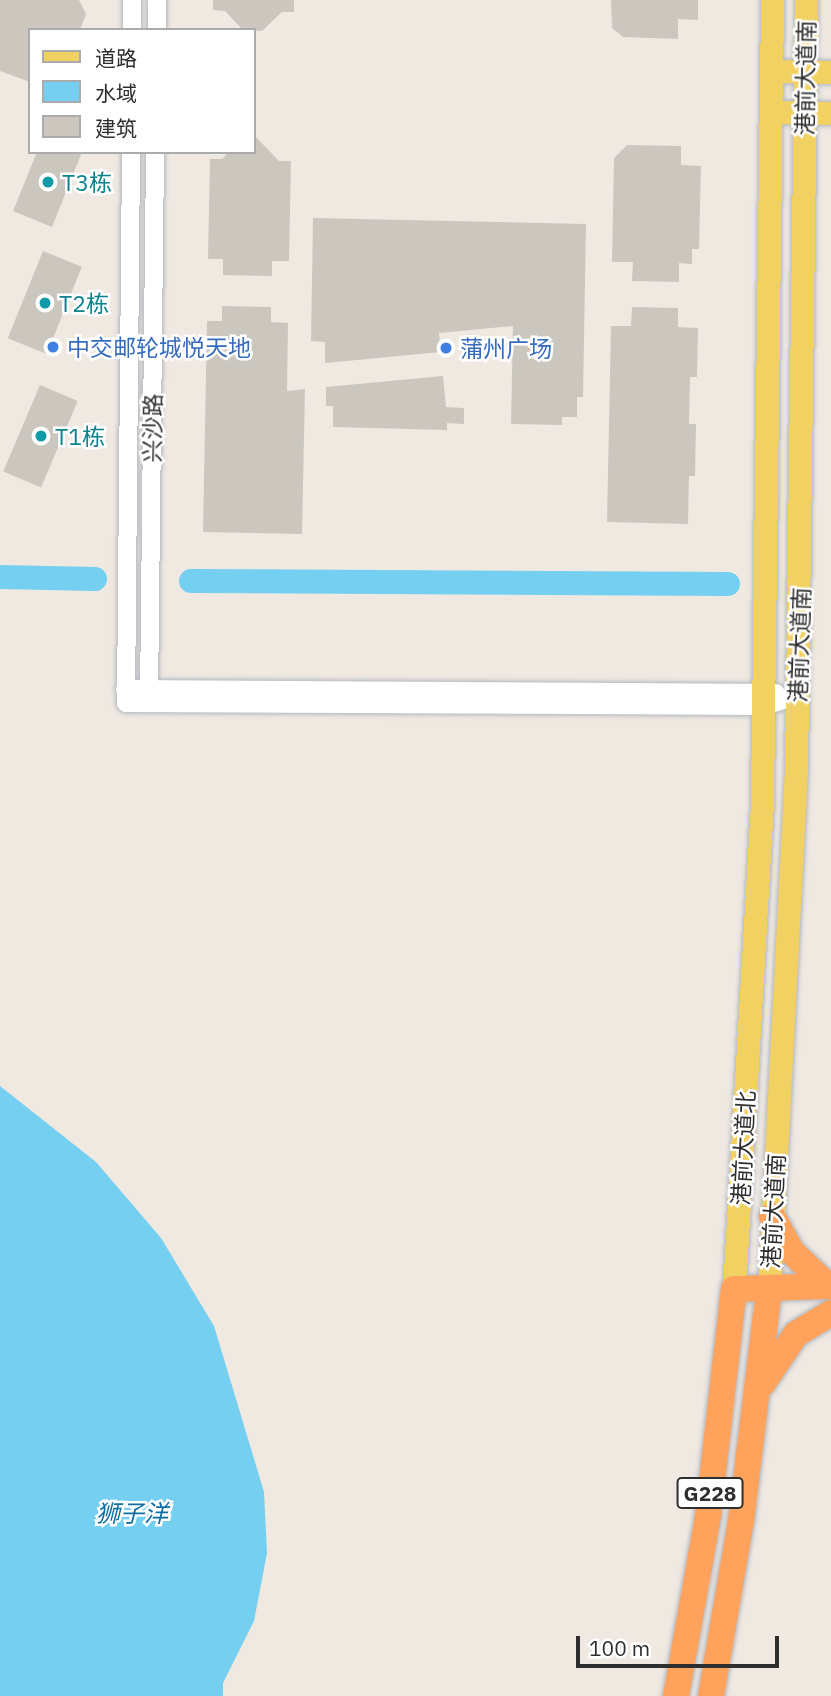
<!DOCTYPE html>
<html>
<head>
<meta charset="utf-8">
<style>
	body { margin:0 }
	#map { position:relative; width:831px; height:1696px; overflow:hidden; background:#efe9e1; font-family:"IBM Plex Sans","Noto Sans SC",sans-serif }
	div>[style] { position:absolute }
	.water>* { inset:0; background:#75cff0 }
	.river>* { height:24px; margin:-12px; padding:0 12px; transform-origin:12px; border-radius:12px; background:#75cff0 }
	.building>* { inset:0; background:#cbc7bf; transform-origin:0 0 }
	.roads { filter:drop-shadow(0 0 2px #b4b7c1) drop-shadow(0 0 2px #b4b7c1) }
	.minor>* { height:18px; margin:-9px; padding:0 9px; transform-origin:9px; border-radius:9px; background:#fff }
	.major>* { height:23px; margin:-11.5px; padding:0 11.5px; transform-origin:11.5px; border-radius:11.5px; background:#f2d163 }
	.highway>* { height:26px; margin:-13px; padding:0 13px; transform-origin:13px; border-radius:13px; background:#ffa35c }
	.dots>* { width:19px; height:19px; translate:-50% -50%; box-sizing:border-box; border:4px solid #fff; border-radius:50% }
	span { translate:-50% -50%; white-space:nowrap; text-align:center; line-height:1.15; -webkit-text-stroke:5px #fff; paint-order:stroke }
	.shield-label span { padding:2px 5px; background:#fff; border:2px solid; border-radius:5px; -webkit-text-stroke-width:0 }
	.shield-label { font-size:21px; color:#2e2e2e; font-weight:700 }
	.street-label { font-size:23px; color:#2e2e2e }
	.culture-label { font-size:23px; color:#0d838f }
	.left { translate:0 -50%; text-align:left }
	.shop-label { font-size:23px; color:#366cbe }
	.water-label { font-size:24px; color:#0d6fa3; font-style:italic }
	.legend { position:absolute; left:28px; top:28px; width:228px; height:126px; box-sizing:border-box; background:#fff; border:2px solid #ababab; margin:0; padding:9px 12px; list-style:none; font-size:21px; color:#2e2e2e }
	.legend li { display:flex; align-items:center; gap:14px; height:35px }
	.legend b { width:35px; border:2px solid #ababab }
	.scale { position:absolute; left:576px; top:1636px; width:203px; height:32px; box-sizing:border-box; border:4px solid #2e2e2e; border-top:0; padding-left:9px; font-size:21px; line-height:24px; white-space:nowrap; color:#2e2e2e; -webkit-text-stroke:5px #fff; paint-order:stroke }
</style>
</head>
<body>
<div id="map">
	<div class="water">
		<i style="clip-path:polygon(0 1086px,96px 1162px,161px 1238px,214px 1326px,264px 1492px,267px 1553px,254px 1621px,223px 1683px,223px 1696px,0 1696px)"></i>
	</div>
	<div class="river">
		<i style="left:0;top:577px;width:95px;rotate:1.2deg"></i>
		<i style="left:191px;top:581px;width:537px;rotate:0.32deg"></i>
	</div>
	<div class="building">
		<i style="clip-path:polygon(0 0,79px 0,86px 14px,80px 30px,30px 30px,30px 82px,0 71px)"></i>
		<i style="clip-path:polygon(213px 0,294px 0,294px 12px,282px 12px,262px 31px,243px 30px,225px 11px,213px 10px)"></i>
		<i style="clip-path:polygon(611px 0,698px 0,698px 20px,678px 19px,678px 39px,623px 37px,612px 28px)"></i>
		<i style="clip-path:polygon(254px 135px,279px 161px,291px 161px,289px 261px,272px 261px,272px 276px,223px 275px,223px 259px,208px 259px,210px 159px,222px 159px,229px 152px,254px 152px)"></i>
		<i style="clip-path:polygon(627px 145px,681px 146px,681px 165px,701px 166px,699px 249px,692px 249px,692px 264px,679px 263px,679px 282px,632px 281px,633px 262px,612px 262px,614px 158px)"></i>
		<i style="clip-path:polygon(37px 152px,82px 152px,52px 227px,13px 211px)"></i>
		<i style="clip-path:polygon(313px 218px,586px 224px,583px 397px,577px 397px,577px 417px,562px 417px,562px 425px,511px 424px,513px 326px,439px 333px,441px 352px,325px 363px,325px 342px,311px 341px)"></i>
		<i style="left:43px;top:251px;width:42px;height:94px;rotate:22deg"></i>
		<i style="clip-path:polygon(222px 306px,271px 307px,271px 322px,288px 323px,287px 391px,305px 389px,302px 534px,203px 532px,207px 321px,222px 321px)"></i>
		<i style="clip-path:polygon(632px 307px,678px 308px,678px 327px,698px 328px,697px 377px,690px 377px,689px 424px,696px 424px,695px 476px,689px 476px,688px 524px,607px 522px,611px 326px,631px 326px)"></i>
		<i style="clip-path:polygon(443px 376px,446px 407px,464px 408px,464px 424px,447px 423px,447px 430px,333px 427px,333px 406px,326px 406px,326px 387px)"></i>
		<i style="left:40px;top:385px;width:41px;height:94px;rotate:23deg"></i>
	</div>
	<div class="roads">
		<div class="minor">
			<i style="left:132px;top:30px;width:30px;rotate:-90deg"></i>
			<i style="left:157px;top:30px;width:30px;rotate:-90deg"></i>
			<i style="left:131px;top:152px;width:551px;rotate:90.52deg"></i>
			<i style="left:126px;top:703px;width:637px;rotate:0.27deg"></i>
			<i style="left:763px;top:706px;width:35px;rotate:-16deg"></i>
			<i style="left:125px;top:689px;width:651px;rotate:0.35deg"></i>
			<i style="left:149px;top:699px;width:547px;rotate:-89.37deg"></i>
		</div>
		<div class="major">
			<i style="left:771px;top:71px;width:60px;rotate:1deg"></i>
			<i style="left:771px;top:112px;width:60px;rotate:1deg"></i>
			<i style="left:734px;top:1289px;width:490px;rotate:-86.7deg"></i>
			<i style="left:762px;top:800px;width:800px;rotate:-89.28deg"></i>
			<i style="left:769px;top:1290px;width:522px;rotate:-87.03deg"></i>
			<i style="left:796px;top:769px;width:769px;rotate:-89.25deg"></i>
		</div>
		<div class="highway">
			<i style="left:772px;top:1216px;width:41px;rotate:60.9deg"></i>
			<i style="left:792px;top:1252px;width:50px;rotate:43.4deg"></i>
			<i style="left:763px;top:1383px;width:59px;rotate:-56deg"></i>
			<i style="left:796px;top:1334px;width:41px;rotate:-31deg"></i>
			<i style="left:676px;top:1696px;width:183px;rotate:-79.9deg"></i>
			<i style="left:708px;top:1516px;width:228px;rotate:-83.5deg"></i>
			<i style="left:734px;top:1289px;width:97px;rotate:-1.8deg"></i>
			<i style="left:711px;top:1696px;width:178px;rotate:-80.3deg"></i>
			<i style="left:741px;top:1521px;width:233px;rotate:-83.1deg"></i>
		</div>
	</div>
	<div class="dots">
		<i style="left:48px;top:182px;background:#0f9aa8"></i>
		<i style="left:45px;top:303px;background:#0f9aa8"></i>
		<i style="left:53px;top:347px;background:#3f7fe0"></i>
		<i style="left:446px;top:348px;background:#3f7fe0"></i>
		<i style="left:41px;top:436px;background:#0f9aa8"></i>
	</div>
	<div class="shield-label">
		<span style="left:710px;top:1493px">G228</span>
	</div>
	<div class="street-label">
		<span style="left:805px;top:78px;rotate:-89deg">港前大道南</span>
		<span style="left:152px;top:428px;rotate:-89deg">兴沙路</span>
		<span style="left:799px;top:645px;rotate:-88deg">港前大道南</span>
		<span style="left:743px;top:1148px;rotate:-87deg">港前大道北</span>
		<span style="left:773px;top:1211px;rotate:-87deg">港前大道南</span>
	</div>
	<div class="culture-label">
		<span class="left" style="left:62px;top:182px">T3栋</span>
		<span class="left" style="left:59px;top:303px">T2栋</span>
		<span class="left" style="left:55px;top:436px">T1栋</span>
	</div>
	<div class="shop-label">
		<span class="left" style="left:67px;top:347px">中交邮轮城悦天地</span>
		<span class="left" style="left:460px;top:348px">蒲州广场</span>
	</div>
	<div class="water-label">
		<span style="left:132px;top:1514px">狮子洋</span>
	</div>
	<ul class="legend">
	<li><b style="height:9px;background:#f2d163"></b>道路</li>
	<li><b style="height:19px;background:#75cff0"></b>水域</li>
	<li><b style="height:19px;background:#cbc7bf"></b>建筑</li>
	</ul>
	<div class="scale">100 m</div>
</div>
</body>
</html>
